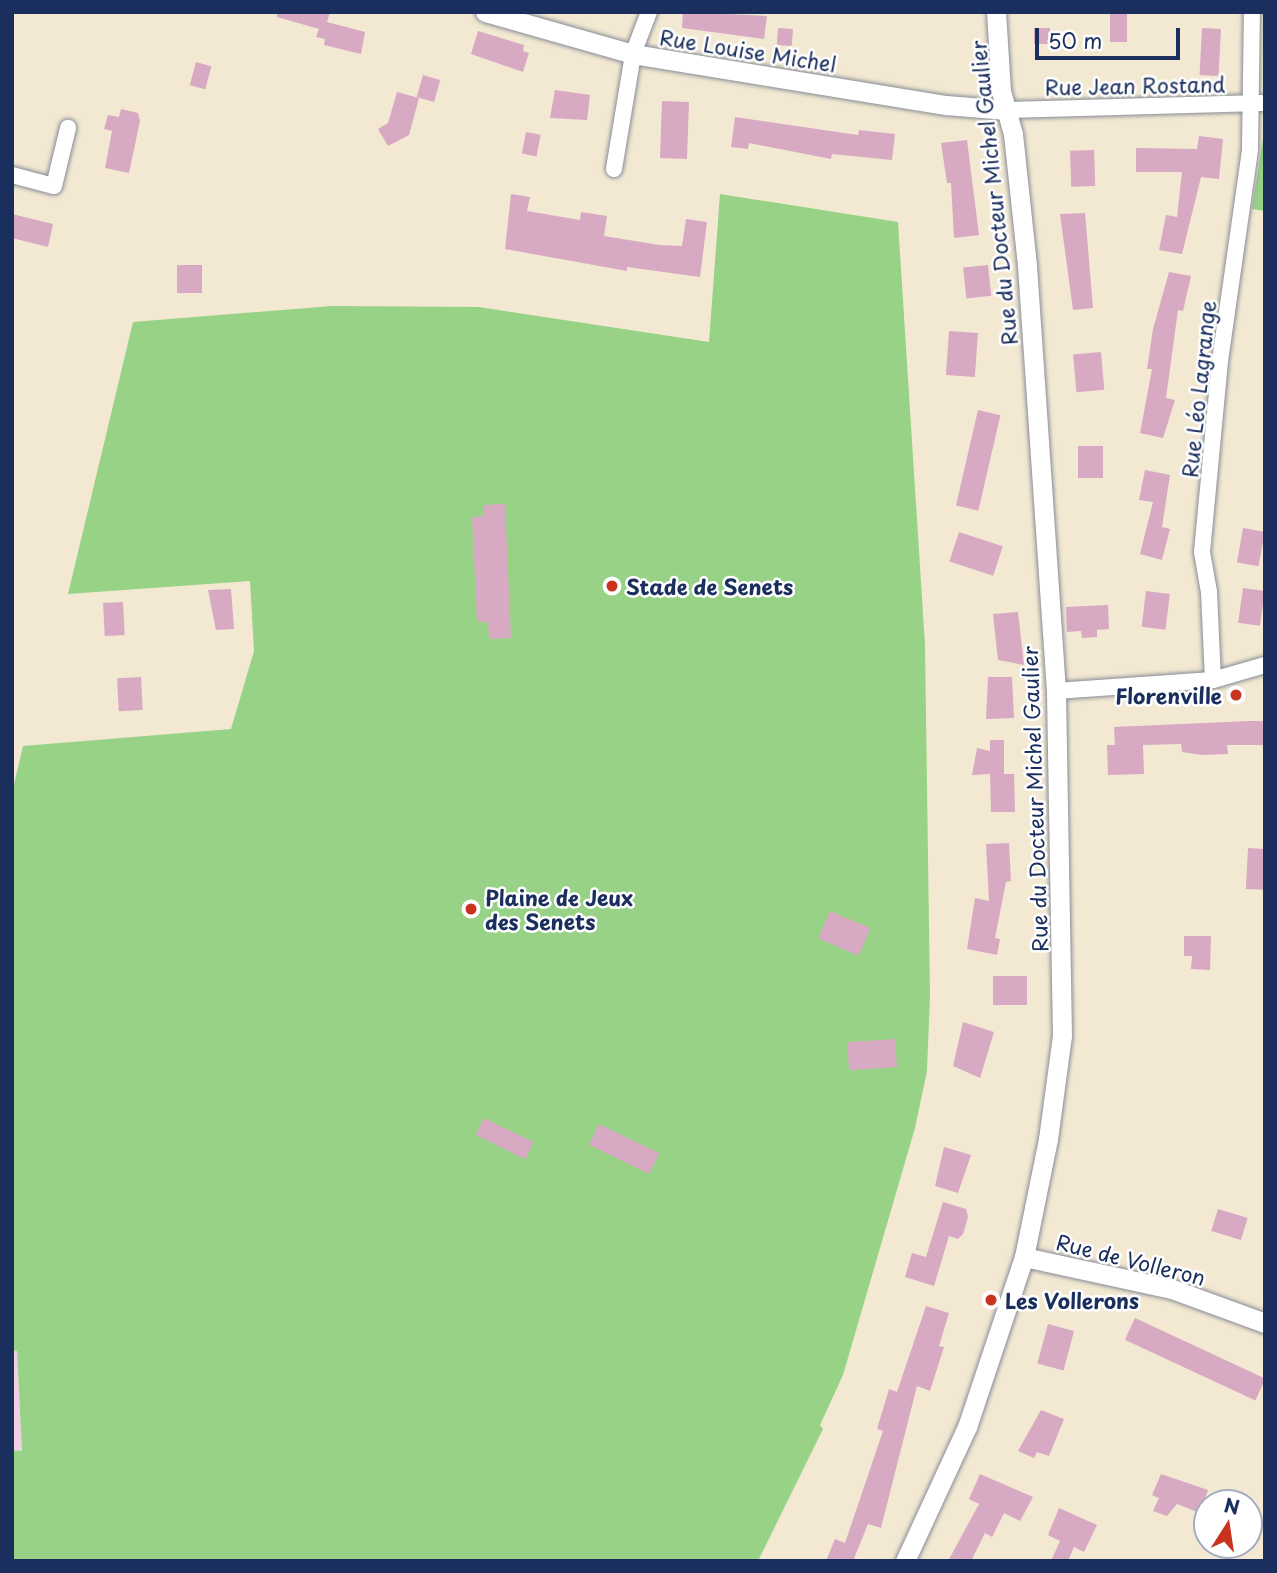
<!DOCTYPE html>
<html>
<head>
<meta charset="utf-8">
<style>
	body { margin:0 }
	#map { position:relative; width:1277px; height:1573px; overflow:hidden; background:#f3e9d2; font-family:"Playpen Sans",sans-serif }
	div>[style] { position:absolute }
	.built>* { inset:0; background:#f0d0e4 }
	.green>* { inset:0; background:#97d286 }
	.building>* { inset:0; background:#d7a9c2; transform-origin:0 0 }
	.roads { filter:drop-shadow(0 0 2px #878c98) drop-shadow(0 0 2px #878c98) }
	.minor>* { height:16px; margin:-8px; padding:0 8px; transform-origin:8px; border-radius:8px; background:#fff }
	.tertiary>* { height:19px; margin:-9.5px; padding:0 9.5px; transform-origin:9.5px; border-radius:9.5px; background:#fff }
	.dots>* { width:19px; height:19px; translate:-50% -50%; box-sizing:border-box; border:4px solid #fff; border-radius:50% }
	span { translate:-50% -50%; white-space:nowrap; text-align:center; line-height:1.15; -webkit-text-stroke:5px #fff; paint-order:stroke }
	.street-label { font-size:21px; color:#1b2f5e }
	.poi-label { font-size:21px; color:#1b2f5e; font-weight:700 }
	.left { translate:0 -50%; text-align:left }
	.right { translate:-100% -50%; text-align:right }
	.frame { position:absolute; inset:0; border:14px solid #1b2f5e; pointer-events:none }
	.north { position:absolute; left:1193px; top:1489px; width:70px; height:70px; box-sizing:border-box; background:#fff; border:2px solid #a4acbf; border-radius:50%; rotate:12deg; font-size:19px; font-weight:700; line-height:28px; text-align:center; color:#1b2f5e }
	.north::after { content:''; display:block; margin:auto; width:24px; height:32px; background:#c8321e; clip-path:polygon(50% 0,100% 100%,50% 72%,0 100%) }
	.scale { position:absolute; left:1035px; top:28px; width:145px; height:32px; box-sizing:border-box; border:4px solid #1b2f5e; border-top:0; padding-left:9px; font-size:21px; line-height:24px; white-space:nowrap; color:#1b2f5e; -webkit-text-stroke:5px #fff; paint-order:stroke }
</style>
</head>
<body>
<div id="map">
	<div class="built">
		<i style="clip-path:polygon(12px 1350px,17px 1351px,22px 1451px,12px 1450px)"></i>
	</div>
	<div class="green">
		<i style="clip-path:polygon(1265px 125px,1265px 211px,1252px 209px)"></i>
		<i style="clip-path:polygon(720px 194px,898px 222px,925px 645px,930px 996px,927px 1071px,915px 1128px,843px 1375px,820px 1425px,823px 1429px,758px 1561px,12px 1561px,12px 1450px,22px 1451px,17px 1351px,12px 1350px,12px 793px,23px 746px,231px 729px,254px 651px,250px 581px,68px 594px,133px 322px,332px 306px,479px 307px,709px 342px)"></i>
	</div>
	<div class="building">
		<i style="clip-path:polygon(277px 12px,330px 12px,327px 22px,365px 32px,361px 54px,324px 45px,325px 39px,316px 37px,319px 29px,277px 17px)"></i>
		<i style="clip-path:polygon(683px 12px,767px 16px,764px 39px,682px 28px)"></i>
		<i style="left:1110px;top:12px;width:17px;height:30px"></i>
		<i style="left:778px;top:28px;width:15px;height:17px;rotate:4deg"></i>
		<i style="left:1034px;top:28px;width:16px;height:16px"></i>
		<i style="left:1202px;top:28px;width:19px;height:47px;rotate:3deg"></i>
		<i style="clip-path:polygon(478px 31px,524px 45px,523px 51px,529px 53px,523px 72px,471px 54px)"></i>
		<i style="left:196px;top:62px;width:16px;height:24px;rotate:15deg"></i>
		<i style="left:423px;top:75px;width:18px;height:23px;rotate:16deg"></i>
		<i style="clip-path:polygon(555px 90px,590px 95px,587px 120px,550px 118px)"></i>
		<i style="clip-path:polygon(397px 92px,419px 98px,409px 135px,388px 146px,378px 129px,388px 123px)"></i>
		<i style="left:662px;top:101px;width:27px;height:57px;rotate:2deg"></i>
		<i style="clip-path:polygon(121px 109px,138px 113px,140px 121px,129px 173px,105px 168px,112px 131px,104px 129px,108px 115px,119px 117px)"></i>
		<i style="clip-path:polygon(735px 117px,858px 135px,859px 130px,895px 134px,892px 160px,832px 154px,831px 159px,749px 143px,748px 149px,731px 147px)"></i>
		<i style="left:526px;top:132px;width:15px;height:22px;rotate:11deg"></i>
		<i style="clip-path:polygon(1199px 136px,1223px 139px,1219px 179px,1201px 177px,1182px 254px,1159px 250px,1166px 215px,1177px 217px,1182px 172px,1136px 172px,1136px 148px,1197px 149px)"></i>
		<i style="clip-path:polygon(967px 140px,979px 235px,954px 238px,951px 183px,947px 183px,941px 143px)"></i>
		<i style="left:1094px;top:150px;width:36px;height:24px;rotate:88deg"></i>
		<i style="clip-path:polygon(511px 194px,530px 197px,527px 211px,580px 220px,581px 212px,607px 216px,604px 236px,659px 245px,682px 246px,686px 219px,707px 222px,700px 277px,627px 267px,627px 271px,505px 249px)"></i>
		<i style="clip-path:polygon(1085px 213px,1093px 308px,1073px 310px,1060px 214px)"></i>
		<i style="clip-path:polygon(12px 214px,53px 224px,48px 247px,12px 238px)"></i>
		<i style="left:177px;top:265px;width:25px;height:28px"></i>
		<i style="left:988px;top:265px;width:31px;height:25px;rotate:84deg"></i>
		<i style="clip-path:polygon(1169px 272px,1191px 276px,1183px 311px,1178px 310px,1166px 398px,1175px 400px,1163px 438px,1140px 433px,1152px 369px,1147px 369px,1153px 329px)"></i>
		<i style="left:949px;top:331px;width:29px;height:44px;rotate:4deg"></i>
		<i style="left:1101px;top:352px;width:38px;height:28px;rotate:85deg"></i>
		<i style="left:978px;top:410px;width:23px;height:98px;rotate:13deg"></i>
		<i style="left:1078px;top:446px;width:25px;height:32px"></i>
		<i style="clip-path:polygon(1145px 470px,1170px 475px,1162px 527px,1170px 529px,1162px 560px,1140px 554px,1153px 502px,1139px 500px)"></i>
		<i style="clip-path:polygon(505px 504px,511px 638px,489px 639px,488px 622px,477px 622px,472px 517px,484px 516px,484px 505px)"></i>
		<i style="left:1243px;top:528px;width:22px;height:35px;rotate:10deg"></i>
		<i style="left:959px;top:532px;width:46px;height:31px;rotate:18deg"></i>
		<i style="left:1243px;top:588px;width:22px;height:35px;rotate:8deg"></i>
		<i style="clip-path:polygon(231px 589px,234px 629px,216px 630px,208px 590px)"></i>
		<i style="left:1146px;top:591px;width:24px;height:36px;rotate:7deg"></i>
		<i style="left:123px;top:602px;width:33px;height:20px;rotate:87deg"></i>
		<i style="clip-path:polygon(1108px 605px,1109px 629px,1097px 630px,1097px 637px,1082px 638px,1081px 631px,1067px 632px,1066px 607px)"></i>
		<i style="clip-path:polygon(1018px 612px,1024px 665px,998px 660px,993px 614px)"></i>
		<i style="left:141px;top:677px;width:33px;height:24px;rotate:87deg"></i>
		<i style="clip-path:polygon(988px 677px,1012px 677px,1014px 718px,986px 719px)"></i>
		<i style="clip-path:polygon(1249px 721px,1265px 721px,1265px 745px,1227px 745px,1228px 754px,1202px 755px,1182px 752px,1181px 744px,1143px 745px,1144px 774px,1108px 775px,1107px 745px,1115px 745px,1114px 727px)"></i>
		<i style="clip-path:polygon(990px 740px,1004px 740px,1004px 774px,1014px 774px,1015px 812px,991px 812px,990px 774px,972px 775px,977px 748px,990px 751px)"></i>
		<i style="clip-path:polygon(1009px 843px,1011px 881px,1006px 882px,995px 938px,1000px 939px,997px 955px,967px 949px,975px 898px,989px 901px,986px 844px)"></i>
		<i style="left:1248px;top:848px;width:17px;height:41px;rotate:3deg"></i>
		<i style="left:830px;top:911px;width:44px;height:30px;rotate:23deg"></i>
		<i style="clip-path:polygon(1184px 936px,1211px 936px,1210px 970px,1191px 969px,1192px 956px,1184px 956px)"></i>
		<i style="left:993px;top:976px;width:34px;height:29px"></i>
		<i style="clip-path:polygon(963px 1022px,994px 1032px,980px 1078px,953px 1066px)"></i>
		<i style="left:895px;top:1039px;width:28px;height:48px;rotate:86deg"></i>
		<i style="left:484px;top:1118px;width:55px;height:19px;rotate:26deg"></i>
		<i style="left:599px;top:1124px;width:67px;height:23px;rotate:26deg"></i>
		<i style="clip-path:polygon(944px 1147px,971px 1155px,958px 1193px,935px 1186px)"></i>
		<i style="clip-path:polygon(943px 1202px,966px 1209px,968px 1217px,963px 1234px,958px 1239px,949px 1236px,934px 1286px,905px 1277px,912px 1253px,926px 1257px)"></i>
		<i style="left:1218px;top:1209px;width:31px;height:23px;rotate:17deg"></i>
		<i style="clip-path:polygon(926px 1306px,949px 1313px,939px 1346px,944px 1347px,930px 1391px,917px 1386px,881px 1528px,868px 1524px,853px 1561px,826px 1561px,835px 1539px,845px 1543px,883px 1431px,877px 1429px,889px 1389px,897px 1392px)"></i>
		<i style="left:1135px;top:1318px;width:144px;height:24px;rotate:25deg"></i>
		<i style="left:1048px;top:1324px;width:27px;height:41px;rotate:15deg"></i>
		<i style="clip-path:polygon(1041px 1410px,1064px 1419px,1049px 1456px,1037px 1452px,1034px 1458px,1018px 1451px)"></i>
		<i style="clip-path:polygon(980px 1474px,1033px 1497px,1020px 1521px,1004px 1513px,992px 1537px,985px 1533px,971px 1561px,948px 1561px,979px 1504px,969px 1499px)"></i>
		<i style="clip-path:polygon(1161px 1474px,1208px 1490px,1200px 1513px,1177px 1504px,1167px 1516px,1153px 1511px,1159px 1498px,1152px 1495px)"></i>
		<i style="clip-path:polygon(1059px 1508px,1097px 1525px,1084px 1552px,1074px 1547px,1068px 1561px,1051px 1561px,1060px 1541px,1048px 1535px)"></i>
	</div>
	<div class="roads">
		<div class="minor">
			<i style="left:1007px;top:110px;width:255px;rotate:-1.6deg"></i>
			<i style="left:614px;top:169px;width:117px;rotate:-80.6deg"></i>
			<i style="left:633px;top:54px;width:45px;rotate:-69.1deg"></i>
			<i style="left:12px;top:175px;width:43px;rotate:14.7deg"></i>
			<i style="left:54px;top:186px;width:60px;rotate:-76.4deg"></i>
			<i style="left:1213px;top:680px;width:88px;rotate:-92.6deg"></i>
			<i style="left:1209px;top:592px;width:41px;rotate:-99.9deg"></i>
			<i style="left:1202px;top:552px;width:192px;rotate:-84.6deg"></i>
			<i style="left:1220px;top:361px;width:214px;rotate:-81.9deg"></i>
			<i style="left:1250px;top:149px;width:137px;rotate:-89.2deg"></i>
			<i style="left:1056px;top:691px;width:157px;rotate:-4deg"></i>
			<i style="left:1213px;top:680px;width:54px;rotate:-16.1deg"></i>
		</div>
		<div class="tertiary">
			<i style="left:485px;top:12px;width:154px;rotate:15.8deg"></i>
			<i style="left:633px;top:54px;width:317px;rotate:9.3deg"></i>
			<i style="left:946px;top:105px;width:61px;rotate:4.7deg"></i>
			<i style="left:1024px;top:1257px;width:151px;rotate:12.2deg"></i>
			<i style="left:1172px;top:1289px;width:99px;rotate:20.1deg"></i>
			<i style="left:905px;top:1561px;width:148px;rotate:-65.2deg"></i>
			<i style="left:967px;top:1427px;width:179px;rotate:-71.5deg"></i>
			<i style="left:1024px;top:1257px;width:120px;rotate:-78.5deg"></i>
			<i style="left:1048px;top:1139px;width:104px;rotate:-82.3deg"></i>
			<i style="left:1062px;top:1036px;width:345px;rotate:-91deg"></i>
			<i style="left:1056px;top:691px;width:427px;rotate:-93.9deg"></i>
			<i style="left:1027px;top:265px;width:132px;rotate:-96.1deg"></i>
			<i style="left:1013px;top:134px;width:45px;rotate:-105.6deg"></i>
			<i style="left:1001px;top:91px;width:79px;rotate:-93.6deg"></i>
		</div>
	</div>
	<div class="dots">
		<i style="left:612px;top:586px;background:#c8321e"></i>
		<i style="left:1236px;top:695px;background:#c8321e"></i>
		<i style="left:471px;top:909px;background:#c8321e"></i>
		<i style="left:991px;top:1300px;background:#c8321e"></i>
	</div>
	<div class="street-label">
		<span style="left:748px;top:50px;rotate:9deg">Rue Louise Michel</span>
		<span style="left:1135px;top:85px;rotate:-1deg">Rue Jean Rostand</span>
		<span style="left:993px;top:193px;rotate:-96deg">Rue du Docteur Michel Gaulier</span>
		<span style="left:1198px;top:389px;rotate:-84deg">Rue Léo Lagrange</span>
		<span style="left:1034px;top:799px;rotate:-92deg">Rue du Docteur Michel Gaulier</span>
		<span style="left:1131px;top:1259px;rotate:14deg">Rue de Volleron</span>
	</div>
	<div class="poi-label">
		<span class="left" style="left:626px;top:586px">Stade de Senets</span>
		<span class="right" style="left:1222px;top:695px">Florenville</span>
		<span class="left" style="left:485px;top:909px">Plaine de Jeux<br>des Senets</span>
		<span class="left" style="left:1005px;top:1300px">Les Vollerons</span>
	</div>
	<div class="frame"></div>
	<div class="north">N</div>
	<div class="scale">50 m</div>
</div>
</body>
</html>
